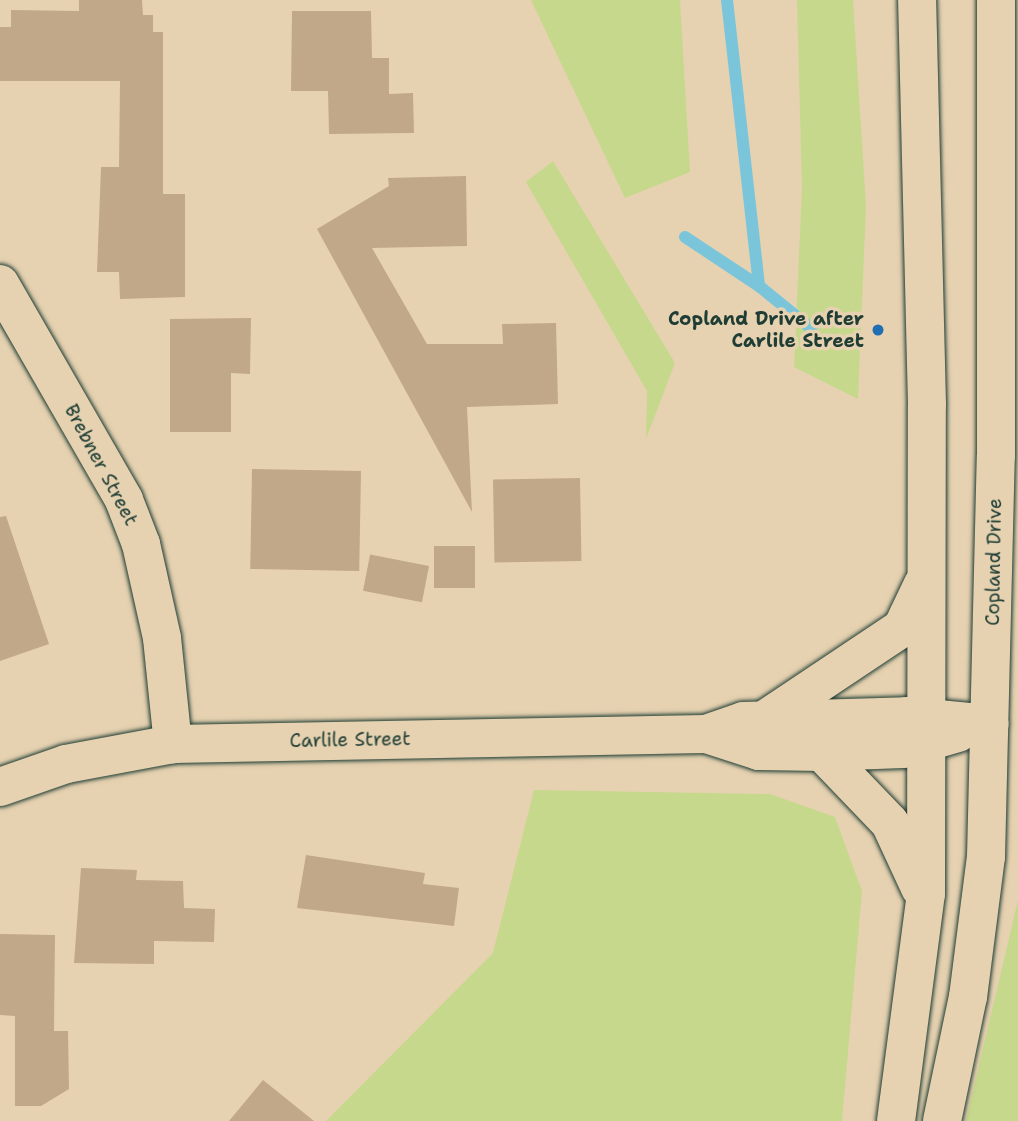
<!DOCTYPE html>
<html>
<head>
<meta charset="utf-8">
<style>
	body { margin:0 }
	#map { position:relative; width:1018px; height:1121px; overflow:hidden; background:#e6d2b1; font-family:"Shantell Sans",sans-serif }
	div>[style] { position:absolute }
	.green>* { inset:0; background:#c6d88c }
	.stream>* { height:12px; margin:-6px; padding:0 6px; transform-origin:6px; border-radius:6px; background:#7bc5db }
	.building>* { inset:0; background:#c0a889; transform-origin:0 0 }
	.roads { filter:drop-shadow(0 0 2px #1f3d34) drop-shadow(0 0 2px #1f3d34) }
	.street>* { height:38px; margin:-19px; padding:0 19px; transform-origin:19px; border-radius:19px; background:#e6d2b1 }
	.secondary>* { height:38px; margin:-19px; padding:0 19px; transform-origin:19px; border-radius:19px; background:#e6d2b1 }
	.dots>* { width:19px; height:19px; translate:-50% -50%; box-sizing:border-box; border:4px solid #e6d2b1; border-radius:50% }
	span { translate:-50% -50%; white-space:nowrap; text-align:center; line-height:1.15; -webkit-text-stroke:7px #e6d2b1; paint-order:stroke }
	.poi-label { font-size:19px; color:#1f3d34; font-weight:700 }
	.right { translate:-100% -50%; text-align:right }
	.street-label { font-size:19px; color:#1f3d34 }
</style>
</head>
<body>
<div id="map">
	<div class="green">
		<i style="clip-path:polygon(531px 0,680px 0,690px 172px,625px 198px)"></i>
		<i style="clip-path:polygon(797px 0,853px 0,866px 206px,858px 399px,794px 367px,802px 189px)"></i>
		<i style="clip-path:polygon(553px 161px,675px 363px,646px 439px,647px 391px,526px 182px)"></i>
		<i style="clip-path:polygon(534px 790px,770px 794px,835px 817px,862px 891px,842px 1121px,326px 1121px,493px 953px)"></i>
		<i style="clip-path:polygon(1018px 900px,1018px 1121px,966px 1121px)"></i>
	</div>
	<div class="stream">
		<i style="left:727px;top:0;width:288px;rotate:83.6deg"></i>
		<i style="left:759px;top:286px;width:68px;rotate:39.1deg"></i>
		<i style="left:685px;top:237px;width:89px;rotate:33.5deg"></i>
	</div>
	<div class="building">
		<i style="clip-path:polygon(79px 0,142px 0,143px 15px,153px 15px,153px 32px,163px 32px,163px 194px,185px 194px,185px 297px,120px 299px,119px 272px,97px 272px,101px 167px,119px 167px,120px 81px,0 81px,0 27px,11px 27px,11px 10px,79px 11px)"></i>
		<i style="clip-path:polygon(292px 11px,371px 11px,372px 58px,389px 58px,389px 94px,413px 93px,414px 133px,329px 134px,328px 91px,291px 91px)"></i>
		<i style="clip-path:polygon(466px 176px,467px 246px,372px 248px,427px 344px,503px 344px,502px 324px,556px 323px,558px 404px,467px 407px,472px 512px,317px 229px,389px 186px,388px 178px)"></i>
		<i style="clip-path:polygon(251px 318px,250px 374px,231px 373px,231px 432px,170px 432px,170px 319px)"></i>
		<i style="left:252px;top:469px;width:109px;height:100px;rotate:1deg"></i>
		<i style="left:580px;top:478px;width:83px;height:87px;rotate:89deg"></i>
		<i style="clip-path:polygon(6px 516px,49px 644px,0 661px,0 517px)"></i>
		<i style="left:434px;top:546px;width:41px;height:42px"></i>
		<i style="left:429px;top:566px;width:37px;height:60px;rotate:101deg"></i>
		<i style="clip-path:polygon(306px 855px,425px 873px,423px 884px,459px 888px,454px 926px,297px 908px)"></i>
		<i style="clip-path:polygon(81px 868px,137px 870px,136px 880px,183px 881px,184px 908px,215px 909px,214px 942px,154px 941px,154px 964px,74px 963px)"></i>
		<i style="clip-path:polygon(0 934px,55px 935px,54px 1031px,68px 1031px,69px 1089px,41px 1106px,15px 1106px,15px 1016px,0 1015px)"></i>
		<i style="clip-path:polygon(263px 1080px,314px 1121px,229px 1121px)"></i>
	</div>
	<div class="roads">
		<div class="street">
			<i style="left:0;top:284px;width:249px;rotate:60.1deg"></i>
			<i style="left:124px;top:500px;width:47px;rotate:68.9deg"></i>
			<i style="left:141px;top:544px;width:96px;rotate:77.4deg"></i>
			<i style="left:162px;top:638px;width:107px;rotate:84.1deg"></i>
			<i style="left:706px;top:734px;width:56px;rotate:17.8deg"></i>
			<i style="left:759px;top:751px;width:63px;rotate:0.9deg"></i>
			<i style="left:822px;top:752px;width:81px;rotate:-2.1deg"></i>
			<i style="left:903px;top:749px;width:57px;rotate:-16.2deg"></i>
			<i style="left:0;top:787px;width:70px;rotate:-19.2deg"></i>
			<i style="left:66px;top:764px;width:109px;rotate:-10.6deg"></i>
			<i style="left:173px;top:744px;width:533px;rotate:-1.07deg"></i>
			<i style="left:706px;top:734px;width:39px;rotate:-19deg"></i>
			<i style="left:743px;top:721px;width:164px;rotate:-1.7deg"></i>
			<i style="left:907px;top:716px;width:83px;rotate:5.5deg"></i>
		</div>
		<div class="secondary">
			<i style="left:764px;top:720px;width:166px;rotate:-33.7deg"></i>
			<i style="left:902px;top:628px;width:49px;rotate:-64.5deg"></i>
			<i style="left:822px;top:752px;width:98px;rotate:46.2deg"></i>
			<i style="left:890px;top:823px;width:72px;rotate:65.2deg"></i>
			<i style="left:896px;top:1121px;width:229px;rotate:-82.5deg"></i>
			<i style="left:926px;top:894px;width:489px;rotate:-89.9deg"></i>
			<i style="left:927px;top:405px;width:405px;rotate:-91.4deg"></i>
			<i style="left:942px;top:1121px;width:127px;rotate:-78.2deg"></i>
			<i style="left:968px;top:997px;width:141px;rotate:-82.7deg"></i>
			<i style="left:986px;top:857px;width:401px;rotate:-88.6deg"></i>
			<i style="left:996px;top:456px;width:456px;rotate:-90deg"></i>
		</div>
	</div>
	<div class="dots">
		<i style="left:878px;top:330px;background:#1f6fb2"></i>
	</div>
	<div class="poi-label">
		<span class="right" style="left:864px;top:330px">Copland Drive after<br>Carlile Street</span>
	</div>
	<div class="street-label">
		<span style="left:101px;top:465px;rotate:62deg">Brebner Street</span>
		<span style="left:994px;top:562px;rotate:-89deg">Copland Drive</span>
		<span style="left:350px;top:740px;rotate:-1deg">Carlile Street</span>
	</div>
</div>
</body>
</html>
